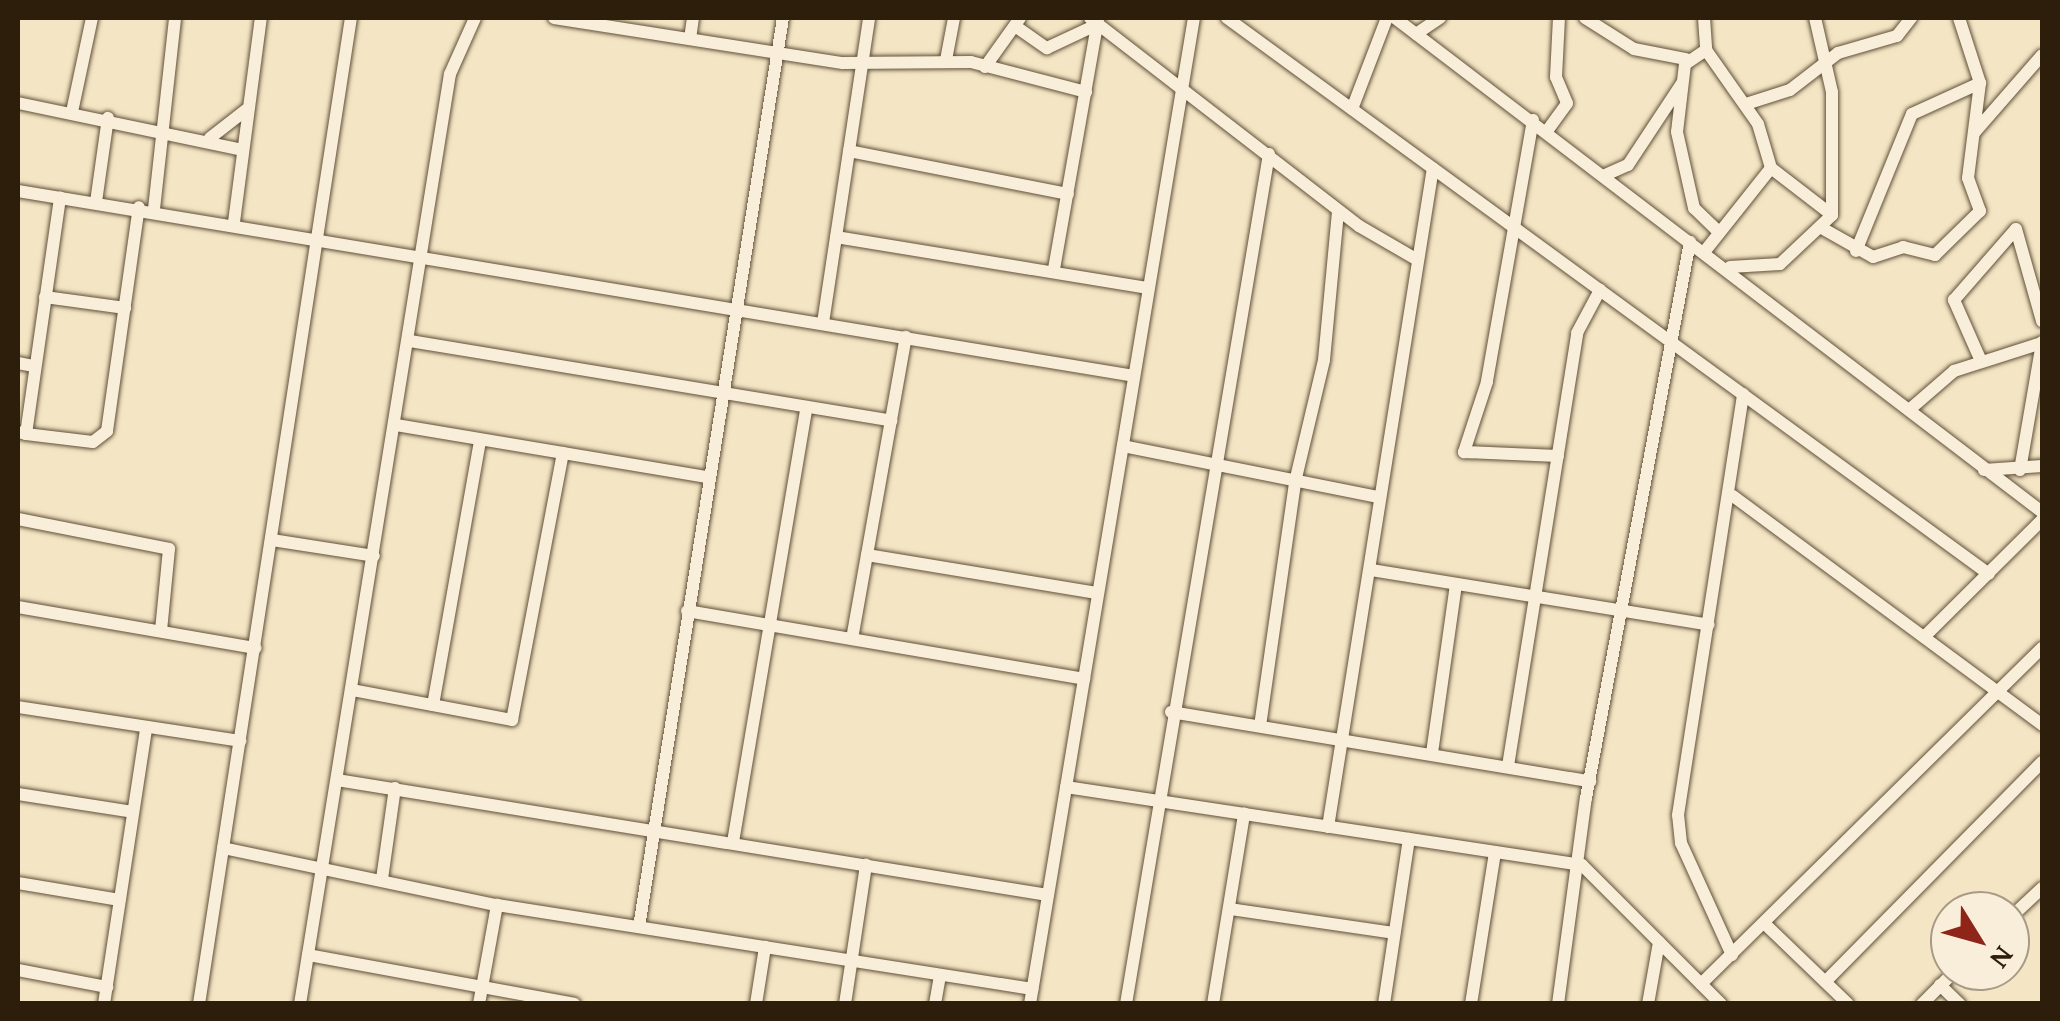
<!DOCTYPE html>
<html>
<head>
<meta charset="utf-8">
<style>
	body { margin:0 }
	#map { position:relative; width:2060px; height:1021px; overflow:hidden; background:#f4e5c4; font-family:"Gentium Book Plus",serif }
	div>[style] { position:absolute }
	.roads { filter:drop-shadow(0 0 2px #5f5039) drop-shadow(0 0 2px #5f5039) }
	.minor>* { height:12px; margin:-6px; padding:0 6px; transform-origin:6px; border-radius:6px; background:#f8eed9 }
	span { translate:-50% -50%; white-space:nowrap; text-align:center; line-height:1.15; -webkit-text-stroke:8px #f8eed9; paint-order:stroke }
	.frame { position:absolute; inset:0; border:20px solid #2d1e0b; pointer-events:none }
	.north { position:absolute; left:1930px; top:891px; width:100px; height:100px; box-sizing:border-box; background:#f8eed9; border:2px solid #a79b87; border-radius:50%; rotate:127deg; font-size:28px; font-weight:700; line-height:40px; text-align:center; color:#2d1e0b }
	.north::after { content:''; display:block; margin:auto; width:35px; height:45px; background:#8f2418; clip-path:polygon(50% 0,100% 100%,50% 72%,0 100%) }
</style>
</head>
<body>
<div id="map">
	<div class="roads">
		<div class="minor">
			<i style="left:554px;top:18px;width:292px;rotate:8.9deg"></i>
			<i style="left:843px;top:63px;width:128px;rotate:-0.4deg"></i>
			<i style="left:971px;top:62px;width:119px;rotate:14.6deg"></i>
			<i style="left:1090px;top:18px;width:340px;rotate:37.7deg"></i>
			<i style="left:1359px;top:226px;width:66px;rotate:30.1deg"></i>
			<i style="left:1227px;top:18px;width:943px;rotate:36.12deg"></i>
			<i style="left:1395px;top:18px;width:814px;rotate:37.36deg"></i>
			<i style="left:1585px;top:18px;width:58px;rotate:32.3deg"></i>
			<i style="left:1634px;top:49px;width:53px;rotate:10.9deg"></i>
			<i style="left:1704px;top:18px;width:32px;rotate:86deg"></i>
			<i style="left:1706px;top:50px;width:90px;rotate:54.9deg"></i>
			<i style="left:1758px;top:124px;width:46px;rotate:73.5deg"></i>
			<i style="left:1015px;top:26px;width:39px;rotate:35deg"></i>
			<i style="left:1047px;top:48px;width:54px;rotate:-25.1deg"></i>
			<i style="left:1416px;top:34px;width:29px;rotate:-34deg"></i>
			<i style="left:690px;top:39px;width:21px;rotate:-82deg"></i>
			<i style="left:1706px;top:50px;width:25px;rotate:146deg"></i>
			<i style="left:1685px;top:64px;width:68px;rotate:96.7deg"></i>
			<i style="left:1677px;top:132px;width:78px;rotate:77.4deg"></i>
			<i style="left:1694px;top:208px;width:35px;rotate:44deg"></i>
			<i style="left:946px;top:60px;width:43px;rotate:-79.2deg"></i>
			<i style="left:985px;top:67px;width:60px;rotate:-54.5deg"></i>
			<i style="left:18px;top:103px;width:229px;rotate:11.8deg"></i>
			<i style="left:1746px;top:104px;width:46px;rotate:-17.7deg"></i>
			<i style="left:1790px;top:90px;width:61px;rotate:-37.6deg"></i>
			<i style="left:1838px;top:53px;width:61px;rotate:-16.1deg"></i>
			<i style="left:1897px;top:36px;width:23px;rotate:-52deg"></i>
			<i style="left:1352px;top:109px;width:97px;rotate:-69deg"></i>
			<i style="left:72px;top:112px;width:96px;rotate:-78deg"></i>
			<i style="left:1533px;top:120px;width:266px;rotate:100deg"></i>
			<i style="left:1487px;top:382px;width:74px;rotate:108.2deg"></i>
			<i style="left:1464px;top:452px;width:94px;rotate:2.4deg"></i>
			<i style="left:1547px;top:131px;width:34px;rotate:-54deg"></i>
			<i style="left:1567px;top:103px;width:28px;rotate:-113deg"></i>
			<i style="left:1556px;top:77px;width:59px;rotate:-87.1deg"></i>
			<i style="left:1974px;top:133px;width:103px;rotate:-48.9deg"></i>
			<i style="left:210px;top:138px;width:46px;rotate:-37.9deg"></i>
			<i style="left:849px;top:151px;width:223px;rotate:11.1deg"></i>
			<i style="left:1603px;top:176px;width:27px;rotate:-24deg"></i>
			<i style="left:1628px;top:165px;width:98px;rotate:-56.6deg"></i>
			<i style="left:18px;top:191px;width:1131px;rotate:9.41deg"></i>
			<i style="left:96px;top:202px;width:85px;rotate:-81.9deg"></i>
			<i style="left:154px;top:209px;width:192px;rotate:-83.7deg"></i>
			<i style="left:234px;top:222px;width:206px;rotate:-82.5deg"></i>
			<i style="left:1820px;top:227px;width:61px;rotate:29.5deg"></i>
			<i style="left:1873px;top:257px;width:32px;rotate:-18deg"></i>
			<i style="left:1903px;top:247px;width:33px;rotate:14deg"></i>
			<i style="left:1935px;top:255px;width:63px;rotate:-44.4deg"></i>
			<i style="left:1980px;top:211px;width:35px;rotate:-110deg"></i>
			<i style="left:1968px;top:178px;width:96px;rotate:-82.8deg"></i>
			<i style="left:1980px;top:83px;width:68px;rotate:-107.9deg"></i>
			<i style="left:836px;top:237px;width:315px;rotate:9.3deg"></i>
			<i style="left:1705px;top:251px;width:106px;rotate:-51.5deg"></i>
			<i style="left:1771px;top:168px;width:77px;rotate:37.6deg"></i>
			<i style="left:1856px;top:251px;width:148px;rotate:-67.8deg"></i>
			<i style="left:1912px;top:114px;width:75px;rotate:-24.5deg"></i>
			<i style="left:1730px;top:267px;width:50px;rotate:-3.4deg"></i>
			<i style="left:1780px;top:264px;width:71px;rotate:-43.3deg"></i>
			<i style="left:1832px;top:215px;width:123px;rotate:-90deg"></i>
			<i style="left:1832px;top:92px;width:76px;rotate:-102.9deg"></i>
			<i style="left:1054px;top:269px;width:253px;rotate:-80deg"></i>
			<i style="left:45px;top:297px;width:81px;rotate:7.8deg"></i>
			<i style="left:823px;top:323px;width:308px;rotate:-81.4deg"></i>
			<i style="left:410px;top:341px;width:488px;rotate:9.4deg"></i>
			<i style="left:1981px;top:361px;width:67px;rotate:-113.9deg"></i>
			<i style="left:1954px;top:300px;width:94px;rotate:-48.9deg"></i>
			<i style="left:2016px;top:229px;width:96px;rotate:74.2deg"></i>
			<i style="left:18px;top:363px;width:15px;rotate:11deg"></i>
			<i style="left:1909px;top:410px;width:60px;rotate:-40.9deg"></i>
			<i style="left:1954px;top:371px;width:92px;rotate:-17.7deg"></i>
			<i style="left:396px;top:425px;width:314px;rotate:9.5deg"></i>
			<i style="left:18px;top:432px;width:8px;rotate:14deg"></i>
			<i style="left:26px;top:434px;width:239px;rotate:-81.8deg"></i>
			<i style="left:26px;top:434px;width:67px;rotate:6.8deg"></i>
			<i style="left:93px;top:442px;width:18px;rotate:-38deg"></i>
			<i style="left:107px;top:431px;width:226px;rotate:-81.9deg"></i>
			<i style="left:1123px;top:446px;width:261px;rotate:11.3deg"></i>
			<i style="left:1984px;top:470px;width:58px;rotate:-3.9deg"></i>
			<i style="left:2020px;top:470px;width:130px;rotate:-80.2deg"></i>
			<i style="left:1733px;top:496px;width:385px;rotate:36.5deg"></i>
			<i style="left:18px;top:519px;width:154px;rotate:11.2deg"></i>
			<i style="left:169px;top:549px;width:82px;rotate:95.6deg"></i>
			<i style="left:272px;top:540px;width:103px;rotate:8.9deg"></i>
			<i style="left:867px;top:555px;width:233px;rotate:9.4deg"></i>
			<i style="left:1371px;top:570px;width:342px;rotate:9.2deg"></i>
			<i style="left:18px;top:607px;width:241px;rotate:9.8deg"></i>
			<i style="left:687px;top:611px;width:403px;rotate:9.7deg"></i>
			<i style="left:1924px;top:637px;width:166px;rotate:-44.8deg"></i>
			<i style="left:852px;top:639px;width:307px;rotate:-79.9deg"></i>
			<i style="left:352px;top:690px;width:163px;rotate:10.6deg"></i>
			<i style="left:512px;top:720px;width:272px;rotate:-79.2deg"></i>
			<i style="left:433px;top:705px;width:269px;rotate:-79.9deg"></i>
			<i style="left:18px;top:707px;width:225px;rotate:8.7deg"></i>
			<i style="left:1171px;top:712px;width:425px;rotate:9.4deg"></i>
			<i style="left:1260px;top:726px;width:246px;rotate:-81.8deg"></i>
			<i style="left:1295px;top:482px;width:125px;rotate:-76.6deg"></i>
			<i style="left:1324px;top:360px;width:150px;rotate:-84.6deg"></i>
			<i style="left:1432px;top:753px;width:170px;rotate:-81.9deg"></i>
			<i style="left:1508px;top:766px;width:438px;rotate:-80.9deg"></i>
			<i style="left:1577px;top:333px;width:49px;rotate:-61.9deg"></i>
			<i style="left:337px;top:780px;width:720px;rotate:9.19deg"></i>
			<i style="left:1066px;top:787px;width:522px;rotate:8.6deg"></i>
			<i style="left:1582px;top:865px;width:197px;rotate:45deg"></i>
			<i style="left:18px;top:794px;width:116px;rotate:8.9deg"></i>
			<i style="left:1328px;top:827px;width:667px;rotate:-80.95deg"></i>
			<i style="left:733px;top:842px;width:439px;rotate:-80.4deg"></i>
			<i style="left:223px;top:848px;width:280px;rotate:11.8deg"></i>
			<i style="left:497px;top:905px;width:542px;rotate:8.92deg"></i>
			<i style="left:382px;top:879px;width:92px;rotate:-81.9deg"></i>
			<i style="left:18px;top:883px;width:103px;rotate:9.5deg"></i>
			<i style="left:1230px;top:909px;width:166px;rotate:8.3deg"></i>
			<i style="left:2010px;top:918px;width:44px;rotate:-43.2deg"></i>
			<i style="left:1765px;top:924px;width:115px;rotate:43.9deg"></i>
			<i style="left:639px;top:927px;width:920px;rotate:-81deg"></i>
			<i style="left:308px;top:955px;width:271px;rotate:10.4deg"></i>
			<i style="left:1732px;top:955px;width:123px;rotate:-114.5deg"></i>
			<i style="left:1681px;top:843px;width:28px;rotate:-96deg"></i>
			<i style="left:1678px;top:815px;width:426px;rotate:-81.2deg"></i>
			<i style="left:18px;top:970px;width:91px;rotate:10.8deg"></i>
			<i style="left:1826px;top:981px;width:308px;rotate:-45.4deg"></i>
			<i style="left:1701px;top:984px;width:479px;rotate:-44.6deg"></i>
			<i style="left:1940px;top:985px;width:28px;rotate:44deg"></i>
			<i style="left:104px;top:1004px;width:279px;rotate:-81.3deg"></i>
			<i style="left:199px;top:1004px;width:998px;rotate:-81.24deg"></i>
			<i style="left:300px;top:1004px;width:942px;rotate:-80.84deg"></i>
			<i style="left:450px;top:74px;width:61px;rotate:-65.9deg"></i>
			<i style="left:479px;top:1004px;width:101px;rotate:-79.7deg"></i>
			<i style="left:756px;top:1004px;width:58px;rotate:-81deg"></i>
			<i style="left:845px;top:1004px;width:141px;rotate:-81.4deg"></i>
			<i style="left:935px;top:1004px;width:29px;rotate:-80deg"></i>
			<i style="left:1030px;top:1004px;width:1000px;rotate:-80.56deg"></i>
			<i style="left:1126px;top:1004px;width:862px;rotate:-80.45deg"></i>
			<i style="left:1213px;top:1004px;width:193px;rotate:-80.7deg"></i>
			<i style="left:1384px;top:1004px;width:167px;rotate:-81.4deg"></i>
			<i style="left:1471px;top:1004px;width:154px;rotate:-81deg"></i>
			<i style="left:1558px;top:1004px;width:208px;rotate:-82.3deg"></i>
			<i style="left:1586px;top:798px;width:566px;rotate:-79.41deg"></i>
			<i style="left:1648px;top:1004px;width:63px;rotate:-79.9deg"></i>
			<i style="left:1922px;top:1004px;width:47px;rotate:-45deg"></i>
		</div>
	</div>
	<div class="frame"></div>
	<div class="north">N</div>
</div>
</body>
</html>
